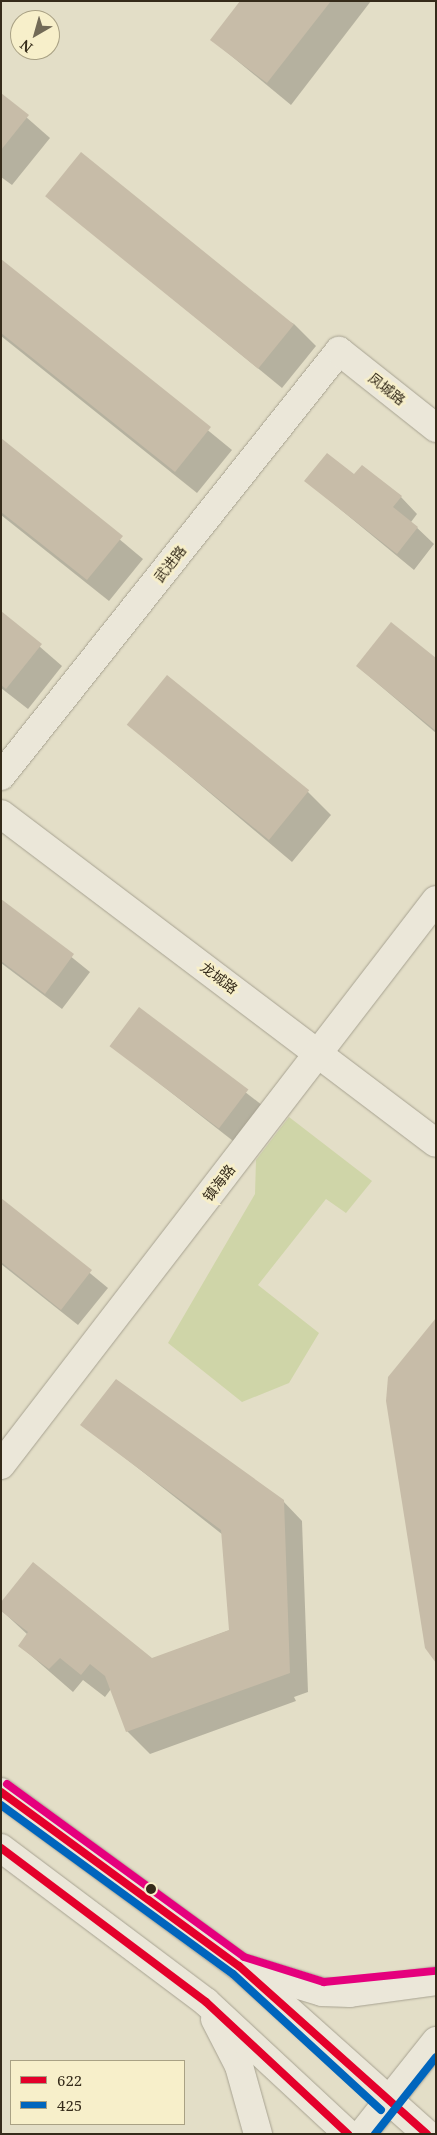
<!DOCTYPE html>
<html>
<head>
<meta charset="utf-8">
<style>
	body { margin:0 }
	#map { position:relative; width:437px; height:2135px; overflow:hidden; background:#e3dec7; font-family:"Noto Serif","Noto Sans SC",serif }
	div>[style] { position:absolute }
	.green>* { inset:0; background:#cfd5a8 }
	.shadow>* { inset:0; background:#0003; transform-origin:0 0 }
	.building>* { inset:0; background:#c7bca8; transform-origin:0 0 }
	.roads { filter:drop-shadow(0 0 1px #a7a291) drop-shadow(0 0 1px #a7a291) }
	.minor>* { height:28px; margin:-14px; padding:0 14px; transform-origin:14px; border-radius:14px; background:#ebe7d9 }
	.secondary>* { height:28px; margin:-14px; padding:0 14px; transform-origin:14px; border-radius:14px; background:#ebe7d9 }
	.bus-1>* { height:8px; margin:-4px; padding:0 4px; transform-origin:4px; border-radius:4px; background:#e4002b }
	.bus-2>* { height:8px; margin:-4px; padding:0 4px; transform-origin:4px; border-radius:4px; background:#0065bd }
	.bus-3>* { height:8px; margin:-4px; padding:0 4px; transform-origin:4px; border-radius:4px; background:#e5007d }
	.dots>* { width:14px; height:14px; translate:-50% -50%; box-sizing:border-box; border:2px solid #f7efca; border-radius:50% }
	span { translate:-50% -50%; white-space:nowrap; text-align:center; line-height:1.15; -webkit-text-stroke:5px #f7efca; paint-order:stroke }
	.street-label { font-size:14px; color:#352b1a }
	.frame { position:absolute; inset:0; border:2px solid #352b1a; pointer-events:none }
	.legend { position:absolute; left:10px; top:2060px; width:175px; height:65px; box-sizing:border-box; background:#f7efca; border:1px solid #a9a184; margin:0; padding:6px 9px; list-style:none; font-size:15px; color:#352b1a }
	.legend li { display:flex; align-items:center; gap:10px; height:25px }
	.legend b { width:25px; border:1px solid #a9a184 }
	.north { position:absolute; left:10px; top:10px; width:50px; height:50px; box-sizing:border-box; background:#f7efca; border:1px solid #a9a184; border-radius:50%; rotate:218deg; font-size:14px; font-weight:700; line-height:20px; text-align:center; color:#352b1a }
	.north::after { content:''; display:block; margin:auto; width:18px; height:22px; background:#726a57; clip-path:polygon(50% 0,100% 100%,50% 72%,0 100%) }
</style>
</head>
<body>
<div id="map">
	<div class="green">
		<i style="clip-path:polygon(289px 1117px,372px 1181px,346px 1213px,326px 1199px,258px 1285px,319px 1333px,289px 1383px,242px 1402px,168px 1343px,255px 1194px,256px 1160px)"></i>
	</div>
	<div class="shadow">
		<i style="clip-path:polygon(242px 1px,371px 1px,291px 105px,212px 40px)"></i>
		<i style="clip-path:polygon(1px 95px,50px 138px,12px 185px,1px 177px)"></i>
		<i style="clip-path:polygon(47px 196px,294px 324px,316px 346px,282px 388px)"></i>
		<i style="clip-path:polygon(1px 261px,232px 450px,197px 493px,1px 336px)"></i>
		<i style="clip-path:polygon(1px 440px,143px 559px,109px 601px,1px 515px)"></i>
		<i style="clip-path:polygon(354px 476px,401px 497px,417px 514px,411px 522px,434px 544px,414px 570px,306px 481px)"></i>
		<i style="clip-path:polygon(1px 613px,62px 666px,28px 709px,1px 688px)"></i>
		<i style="clip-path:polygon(436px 660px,436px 733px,357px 666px)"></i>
		<i style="clip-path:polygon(128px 724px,308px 792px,331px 815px,292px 862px)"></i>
		<i style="clip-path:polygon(1px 900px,90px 972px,62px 1009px,1px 963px)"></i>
		<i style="left:139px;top:1009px;width:159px;height:46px;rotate:38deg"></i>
		<i style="clip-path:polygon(1px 1200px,108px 1288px,78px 1325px,1px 1264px)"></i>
		<i style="clip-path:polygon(82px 1424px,283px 1501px,302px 1521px,308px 1692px,294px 1697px,296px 1701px,150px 1754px,127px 1731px,111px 1689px,105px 1697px,83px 1680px,73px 1692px,20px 1646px,28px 1635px,1px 1610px,152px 1659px,230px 1630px,223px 1535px)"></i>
	</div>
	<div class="building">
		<i style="clip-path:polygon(240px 1px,331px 1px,267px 83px,210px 40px)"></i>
		<i style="clip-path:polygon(1px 93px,29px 115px,1px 150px)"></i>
		<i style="left:81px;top:152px;width:274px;height:57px;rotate:39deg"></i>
		<i style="clip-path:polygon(1px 259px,211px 427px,175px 472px,1px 333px)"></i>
		<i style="clip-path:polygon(1px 438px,123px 536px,87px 580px,1px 512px)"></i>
		<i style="clip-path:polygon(327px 453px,354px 474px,362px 465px,402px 496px,393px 507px,418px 527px,397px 554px,304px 481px)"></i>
		<i style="clip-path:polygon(1px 611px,42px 644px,6px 689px,1px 685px)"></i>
		<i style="clip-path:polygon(391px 622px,436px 658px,436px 731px,356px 666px)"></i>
		<i style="left:167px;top:675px;width:183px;height:64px;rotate:39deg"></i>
		<i style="clip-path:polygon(1px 899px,74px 954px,45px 994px,1px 961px)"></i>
		<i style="left:139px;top:1007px;width:137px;height:49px;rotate:37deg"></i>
		<i style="clip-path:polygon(1px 1198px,92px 1270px,61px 1310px,1px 1262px)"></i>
		<i style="clip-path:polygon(436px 1318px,436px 1663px,425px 1648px,386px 1401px,388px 1377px)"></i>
		<i style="clip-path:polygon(116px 1379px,284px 1500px,290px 1673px,126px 1732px,105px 1676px,90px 1664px,81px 1675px,60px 1658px,49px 1669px,18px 1646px,28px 1632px,1px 1611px,1px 1602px,33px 1562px,152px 1658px,229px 1630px,221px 1530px,80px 1425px)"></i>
	</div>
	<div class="roads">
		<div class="minor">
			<i style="left:1px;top:776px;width:543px;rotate:-51.5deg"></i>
			<i style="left:339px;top:351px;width:124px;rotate:38.4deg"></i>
			<i style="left:1px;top:814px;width:545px;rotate:37.1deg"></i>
			<i style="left:1px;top:1465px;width:713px;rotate:-52.41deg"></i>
		</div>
		<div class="secondary">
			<i style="left:1px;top:1792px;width:295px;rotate:36.2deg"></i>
			<i style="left:239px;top:1966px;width:252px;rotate:41.8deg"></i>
			<i style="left:1px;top:1848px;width:256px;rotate:36.9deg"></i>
			<i style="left:206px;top:2002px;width:194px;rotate:42.9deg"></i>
			<i style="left:247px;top:1969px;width:78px;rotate:17deg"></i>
			<i style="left:322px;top:1992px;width:28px;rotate:2deg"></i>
			<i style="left:350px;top:1993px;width:87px;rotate:-7.9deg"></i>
			<i style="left:215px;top:2019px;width:53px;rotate:62.9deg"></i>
			<i style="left:239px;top:2066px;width:71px;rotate:74.4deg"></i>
			<i style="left:362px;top:2134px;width:119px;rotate:-51.5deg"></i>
		</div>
	</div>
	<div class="bus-1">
		<i style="left:1px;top:1792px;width:295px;rotate:36.2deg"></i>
		<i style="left:239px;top:1966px;width:252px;rotate:41.8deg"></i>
		<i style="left:1px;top:1848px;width:256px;rotate:36.9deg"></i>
		<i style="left:206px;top:2002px;width:194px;rotate:42.9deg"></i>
	</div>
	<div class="bus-2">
		<i style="left:1px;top:1805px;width:287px;rotate:36.1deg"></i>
		<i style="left:233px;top:1974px;width:201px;rotate:42.6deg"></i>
		<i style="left:375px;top:2134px;width:98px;rotate:-51.6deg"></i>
	</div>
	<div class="bus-3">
		<i style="left:7px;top:1784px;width:293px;rotate:36.1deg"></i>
		<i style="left:244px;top:1957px;width:84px;rotate:17.4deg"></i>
		<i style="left:324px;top:1982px;width:112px;rotate:-5.7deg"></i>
	</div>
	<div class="dots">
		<i style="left:151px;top:1889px;background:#352b1a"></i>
	</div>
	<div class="street-label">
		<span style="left:387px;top:389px;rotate:38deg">凤城路</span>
		<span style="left:170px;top:564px;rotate:-52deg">武进路</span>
		<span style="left:219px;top:978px;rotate:37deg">龙城路</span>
		<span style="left:219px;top:1183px;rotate:-52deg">镇海路</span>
	</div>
	<div class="frame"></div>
	<ul class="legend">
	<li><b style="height:6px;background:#e4002b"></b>622</li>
	<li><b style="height:6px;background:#0065bd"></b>425</li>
	</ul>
	<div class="north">N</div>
</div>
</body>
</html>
